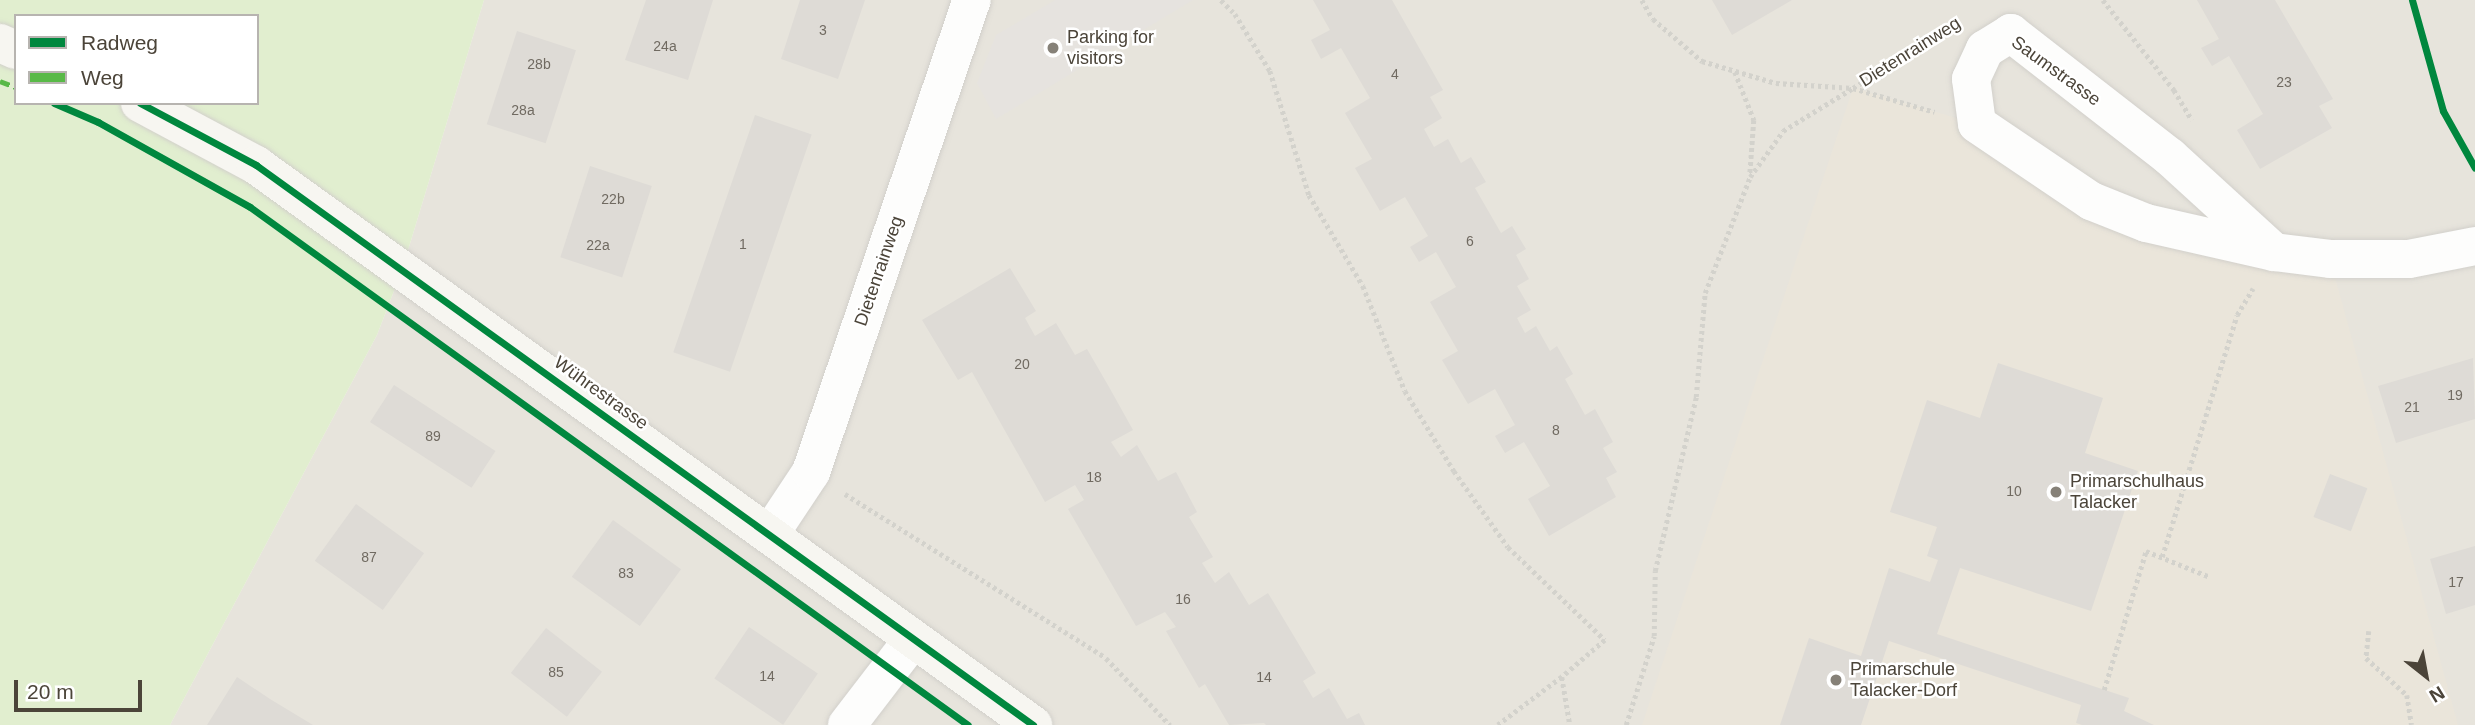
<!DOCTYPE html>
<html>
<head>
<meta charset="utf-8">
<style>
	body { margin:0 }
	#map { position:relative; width:2475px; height:725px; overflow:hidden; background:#f4f2ee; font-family:Helvetica,sans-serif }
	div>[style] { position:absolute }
	.residential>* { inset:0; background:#e7e4dc }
	.education>* { inset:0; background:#eae5da }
	.green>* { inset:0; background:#e1eecf }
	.parking>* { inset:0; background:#e6e3df }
	.building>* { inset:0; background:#dedbd6; transform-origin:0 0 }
	.path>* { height:4.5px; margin-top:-2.25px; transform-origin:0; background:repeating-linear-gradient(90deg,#d3d2cc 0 3.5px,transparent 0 7px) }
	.roads { filter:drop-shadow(0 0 2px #d2d0cb) drop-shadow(0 0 2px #d2d0cb) }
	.street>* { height:38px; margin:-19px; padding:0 19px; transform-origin:19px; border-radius:19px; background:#fdfdfc }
	.secondary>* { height:38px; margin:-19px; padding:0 19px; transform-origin:19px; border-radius:19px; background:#f7f6f1 }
	.quiet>* { height:5px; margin-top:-2.5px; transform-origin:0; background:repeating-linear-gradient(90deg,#58b947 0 10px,transparent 0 15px) }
	.cycleway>* { height:7px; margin:-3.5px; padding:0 3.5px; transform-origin:3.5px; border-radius:3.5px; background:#00873e }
	.dots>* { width:19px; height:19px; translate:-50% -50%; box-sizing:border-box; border:4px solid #fff; border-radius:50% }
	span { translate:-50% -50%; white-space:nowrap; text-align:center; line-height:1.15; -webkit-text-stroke:5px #fff; paint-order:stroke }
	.number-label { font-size:14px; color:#706a61 }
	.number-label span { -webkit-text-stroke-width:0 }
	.poi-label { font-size:18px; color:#4b4439 }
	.left { translate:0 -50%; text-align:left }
	.street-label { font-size:18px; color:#4b4439 }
	.legend { position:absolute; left:14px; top:14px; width:245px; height:91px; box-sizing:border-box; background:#fff; border:2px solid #b7b4b0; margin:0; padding:9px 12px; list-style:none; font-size:21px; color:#4b4439 }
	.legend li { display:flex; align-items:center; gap:14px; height:35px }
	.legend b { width:35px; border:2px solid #b7b4b0 }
	.north { position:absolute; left:2391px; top:641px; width:70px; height:70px; -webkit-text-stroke:5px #fff; paint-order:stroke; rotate:149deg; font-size:19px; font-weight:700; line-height:28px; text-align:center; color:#4b4439 }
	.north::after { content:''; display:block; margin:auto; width:24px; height:32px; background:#4b4439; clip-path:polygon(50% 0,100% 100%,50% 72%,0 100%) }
	.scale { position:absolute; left:14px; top:680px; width:128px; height:32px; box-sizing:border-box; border:4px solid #4b4439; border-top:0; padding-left:9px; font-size:21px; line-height:24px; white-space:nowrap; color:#4b4439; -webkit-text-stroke:5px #fff; paint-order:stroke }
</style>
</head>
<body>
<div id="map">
	<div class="residential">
		<i style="clip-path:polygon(484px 0,2475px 0,2475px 725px,170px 725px,377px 335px,402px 270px)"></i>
	</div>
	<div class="education">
		<i style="clip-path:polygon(1853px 88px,1977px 124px,2091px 201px,2330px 259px,2458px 725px,1642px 725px)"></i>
	</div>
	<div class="green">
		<i style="clip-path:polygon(evenodd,0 0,484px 0,402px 270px,377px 335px,170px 725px,0 725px,0 0,16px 16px,257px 16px,257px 103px,16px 103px,16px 16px)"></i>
	</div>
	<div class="parking">
		<i style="clip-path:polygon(1055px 0,1193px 0,996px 119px,977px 83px,996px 35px)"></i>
	</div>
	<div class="building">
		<i style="clip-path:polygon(646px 0,713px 0,688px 80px,625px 60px)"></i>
		<i style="clip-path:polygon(800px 0,865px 0,838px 79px,781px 59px)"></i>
		<i style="clip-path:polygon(1313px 0,1392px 0,1443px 90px,1430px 97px,1442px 118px,1424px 129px,1434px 147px,1448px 139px,1461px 163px,1471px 157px,1486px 182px,1475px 188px,1501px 233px,1512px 226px,1526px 249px,1516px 255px,1529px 279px,1517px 286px,1531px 310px,1517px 318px,1525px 333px,1536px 326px,1550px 351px,1557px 346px,1573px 374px,1565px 379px,1585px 415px,1595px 409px,1613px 442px,1603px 448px,1617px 472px,1606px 478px,1616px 497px,1549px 536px,1528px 499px,1550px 486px,1524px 442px,1505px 453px,1495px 436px,1515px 425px,1495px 389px,1468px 404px,1442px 360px,1458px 351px,1430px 302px,1456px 287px,1436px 252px,1419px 262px,1410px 247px,1428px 236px,1405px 197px,1380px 211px,1355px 168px,1372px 159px,1345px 113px,1370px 98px,1341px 48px,1321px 59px,1311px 40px,1330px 30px)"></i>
		<i style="clip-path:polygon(1712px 0,1792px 0,1732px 35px)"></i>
		<i style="clip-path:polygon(2197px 0,2275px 0,2333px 99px,2319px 106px,2332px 128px,2260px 169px,2237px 130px,2263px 114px,2229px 56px,2212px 66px,2201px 48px,2219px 39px)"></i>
		<i style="left:517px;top:31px;width:62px;height:98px;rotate:18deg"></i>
		<i style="left:755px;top:115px;width:60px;height:251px;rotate:19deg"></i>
		<i style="left:590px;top:166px;width:65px;height:96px;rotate:18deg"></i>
		<i style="clip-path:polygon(1010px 268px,1036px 311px,1025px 318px,1035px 336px,1056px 323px,1075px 355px,1087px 349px,1109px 387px,1133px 430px,1111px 442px,1121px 457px,1137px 445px,1158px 481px,1176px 472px,1197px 512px,1189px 517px,1213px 557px,1202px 563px,1215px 583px,1229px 572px,1249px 605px,1268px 593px,1316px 673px,1303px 681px,1313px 698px,1329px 688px,1347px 719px,1359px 713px,1365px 725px,1266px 725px,1264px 723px,1229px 725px,1205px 684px,1199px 688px,1166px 631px,1176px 627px,1165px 612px,1136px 626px,1068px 509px,1084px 500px,1075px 485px,1045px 502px,972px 372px,958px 380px,922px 320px)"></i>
		<i style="clip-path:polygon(2473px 358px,2475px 419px,2396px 443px,2378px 386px)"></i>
		<i style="clip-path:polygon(1998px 363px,2103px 398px,2085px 453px,2138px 471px,2091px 611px,1960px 568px,1937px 634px,2129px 698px,2124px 711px,2154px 725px,2082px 725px,2076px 723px,2081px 705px,1889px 641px,1861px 725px,1780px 725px,1809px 638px,1861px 656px,1889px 568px,1930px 582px,1938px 560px,1927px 556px,1937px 527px,1890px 512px,1927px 400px,1980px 418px)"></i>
		<i style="left:394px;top:385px;width:121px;height:44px;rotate:33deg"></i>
		<i style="left:2330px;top:474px;width:40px;height:46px;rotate:21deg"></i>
		<i style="left:356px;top:504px;width:84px;height:70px;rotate:36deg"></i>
		<i style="left:613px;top:520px;width:84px;height:70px;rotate:36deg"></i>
		<i style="clip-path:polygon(2475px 546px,2475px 605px,2446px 614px,2430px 559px)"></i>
		<i style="left:749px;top:627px;width:83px;height:62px;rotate:34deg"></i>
		<i style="left:546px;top:628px;width:71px;height:57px;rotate:38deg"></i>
		<i style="clip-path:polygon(237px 677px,270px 699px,313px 725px,207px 725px)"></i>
	</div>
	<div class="path">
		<i style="left:1221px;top:0;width:20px;rotate:45deg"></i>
		<i style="left:1235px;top:14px;width:67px;rotate:58.4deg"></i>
		<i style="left:1270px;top:71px;width:130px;rotate:72.5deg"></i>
		<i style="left:1309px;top:195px;width:106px;rotate:59.3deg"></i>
		<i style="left:1363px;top:286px;width:113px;rotate:68.2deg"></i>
		<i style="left:1405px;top:391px;width:94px;rotate:58.5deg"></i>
		<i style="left:1454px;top:471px;width:93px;rotate:54.6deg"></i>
		<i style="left:1508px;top:547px;width:134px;rotate:43.8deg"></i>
		<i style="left:1605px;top:640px;width:57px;rotate:139.3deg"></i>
		<i style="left:1562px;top:677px;width:80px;rotate:143.1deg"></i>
		<i style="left:1642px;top:0;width:22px;rotate:60deg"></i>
		<i style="left:1653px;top:19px;width:65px;rotate:40.6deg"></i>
		<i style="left:1702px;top:61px;width:77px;rotate:16.6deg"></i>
		<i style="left:1776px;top:83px;width:77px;rotate:3.7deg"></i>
		<i style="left:1853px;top:88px;width:112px;rotate:-31.8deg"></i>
		<i style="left:2103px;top:0;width:115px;rotate:51.7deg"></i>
		<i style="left:2174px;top:90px;width:35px;rotate:59deg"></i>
		<i style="left:1735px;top:72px;width:52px;rotate:68.4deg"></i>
		<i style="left:1754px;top:120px;width:55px;rotate:94.2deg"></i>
		<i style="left:845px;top:494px;width:308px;rotate:32.1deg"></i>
		<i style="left:1106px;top:658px;width:93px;rotate:46.3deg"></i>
		<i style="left:2162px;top:557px;width:253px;rotate:-72.8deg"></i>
		<i style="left:2237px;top:315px;width:31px;rotate:-59deg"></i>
		<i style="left:2369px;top:631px;width:27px;rotate:96deg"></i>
		<i style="left:2366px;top:658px;width:55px;rotate:42.1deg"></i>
		<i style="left:2407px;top:695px;width:30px;rotate:81deg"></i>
		<i style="left:1562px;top:677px;width:49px;rotate:80.5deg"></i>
		<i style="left:2104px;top:690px;width:145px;rotate:-73.2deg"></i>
		<i style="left:2146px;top:551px;width:67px;rotate:22deg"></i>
		<i style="left:1626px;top:725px;width:93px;rotate:-72.5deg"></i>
		<i style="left:1654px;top:636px;width:65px;rotate:-89.1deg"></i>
		<i style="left:1655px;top:571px;width:179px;rotate:-76.7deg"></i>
		<i style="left:1696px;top:397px;width:104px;rotate:-85.1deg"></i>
		<i style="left:1705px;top:293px;width:124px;rotate:-68.8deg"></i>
		<i style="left:1750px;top:177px;width:57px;rotate:-54.3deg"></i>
		<i style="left:1783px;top:131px;width:82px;rotate:-31.6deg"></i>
		<i style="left:1853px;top:88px;width:85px;rotate:16.3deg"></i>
	</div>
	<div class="roads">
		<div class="street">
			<i style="left:2274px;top:252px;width:141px;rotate:-137.6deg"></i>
			<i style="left:2170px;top:157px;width:202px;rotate:-142.1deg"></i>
			<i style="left:2011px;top:33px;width:31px;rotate:148deg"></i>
			<i style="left:1985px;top:49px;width:33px;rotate:115deg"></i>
			<i style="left:1971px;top:79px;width:45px;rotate:82.4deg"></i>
			<i style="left:1977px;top:124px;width:138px;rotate:34deg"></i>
			<i style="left:2091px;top:201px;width:59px;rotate:21.8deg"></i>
			<i style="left:2146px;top:223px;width:131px;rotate:12.8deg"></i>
			<i style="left:2274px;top:252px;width:56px;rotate:7.1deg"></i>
			<i style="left:2330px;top:259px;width:79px"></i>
			<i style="left:2409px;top:259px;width:67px;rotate:-11.1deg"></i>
			<i style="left:770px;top:534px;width:74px;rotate:-56.5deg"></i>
			<i style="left:811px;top:472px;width:499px;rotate:-71.2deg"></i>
			<i style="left:847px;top:725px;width:108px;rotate:-52.5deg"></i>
		</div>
		<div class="secondary">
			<i style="left:0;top:43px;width:17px;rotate:24deg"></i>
			<i style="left:140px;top:103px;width:132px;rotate:28.1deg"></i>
			<i style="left:256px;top:165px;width:958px;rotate:35.78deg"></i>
		</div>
	</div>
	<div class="quiet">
		<i style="left:0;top:81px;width:17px;rotate:21deg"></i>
	</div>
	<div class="cycleway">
		<i style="left:2412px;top:0;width:115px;rotate:74.4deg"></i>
		<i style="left:2443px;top:111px;width:65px;rotate:60.7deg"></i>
		<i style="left:54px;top:103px;width:48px;rotate:23.4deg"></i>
		<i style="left:98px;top:122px;width:174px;rotate:29.2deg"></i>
		<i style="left:250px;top:207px;width:885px;rotate:35.81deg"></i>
		<i style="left:140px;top:103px;width:132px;rotate:28.1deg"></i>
		<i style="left:256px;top:165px;width:958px;rotate:35.78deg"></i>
	</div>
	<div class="dots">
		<i style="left:1053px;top:48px;background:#868178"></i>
		<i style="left:2056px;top:492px;background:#868178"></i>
		<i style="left:1836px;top:680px;background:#868178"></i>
	</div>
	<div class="number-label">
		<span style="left:823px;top:30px">3</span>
		<span style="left:665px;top:46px">24a</span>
		<span style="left:539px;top:64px">28b</span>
		<span style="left:1395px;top:74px">4</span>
		<span style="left:2284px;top:82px">23</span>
		<span style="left:523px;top:110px">28a</span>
		<span style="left:613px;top:199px">22b</span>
		<span style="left:1470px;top:241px">6</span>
		<span style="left:743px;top:244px">1</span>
		<span style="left:598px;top:245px">22a</span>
		<span style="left:1022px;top:364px">20</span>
		<span style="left:2455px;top:395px">19</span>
		<span style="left:2412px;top:407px">21</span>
		<span style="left:1556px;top:430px">8</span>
		<span style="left:433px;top:436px">89</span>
		<span style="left:1094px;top:477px">18</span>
		<span style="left:2014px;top:491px">10</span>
		<span style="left:369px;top:557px">87</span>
		<span style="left:626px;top:573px">83</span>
		<span style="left:2456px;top:582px">17</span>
		<span style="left:1183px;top:599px">16</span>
		<span style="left:556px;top:672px">85</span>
		<span style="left:767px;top:676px">14</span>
		<span style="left:1264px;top:677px">14</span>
	</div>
	<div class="poi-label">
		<span class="left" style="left:1067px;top:48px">Parking for<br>visitors</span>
		<span class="left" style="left:2070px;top:492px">Primarschulhaus<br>Talacker</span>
		<span class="left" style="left:1850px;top:680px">Primarschule<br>Talacker-Dorf</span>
	</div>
	<div class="street-label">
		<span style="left:1910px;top:52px;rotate:-32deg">Dietenrainweg</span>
		<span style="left:2056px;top:71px;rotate:36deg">Saumstrasse</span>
		<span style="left:879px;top:271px;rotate:-71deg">Dietenrainweg</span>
		<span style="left:601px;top:393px;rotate:36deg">Wührestrasse</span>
	</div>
	<ul class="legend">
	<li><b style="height:9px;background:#00873e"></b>Radweg</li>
	<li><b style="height:9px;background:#58b947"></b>Weg</li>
	</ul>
	<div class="north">N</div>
	<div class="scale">20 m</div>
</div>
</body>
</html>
